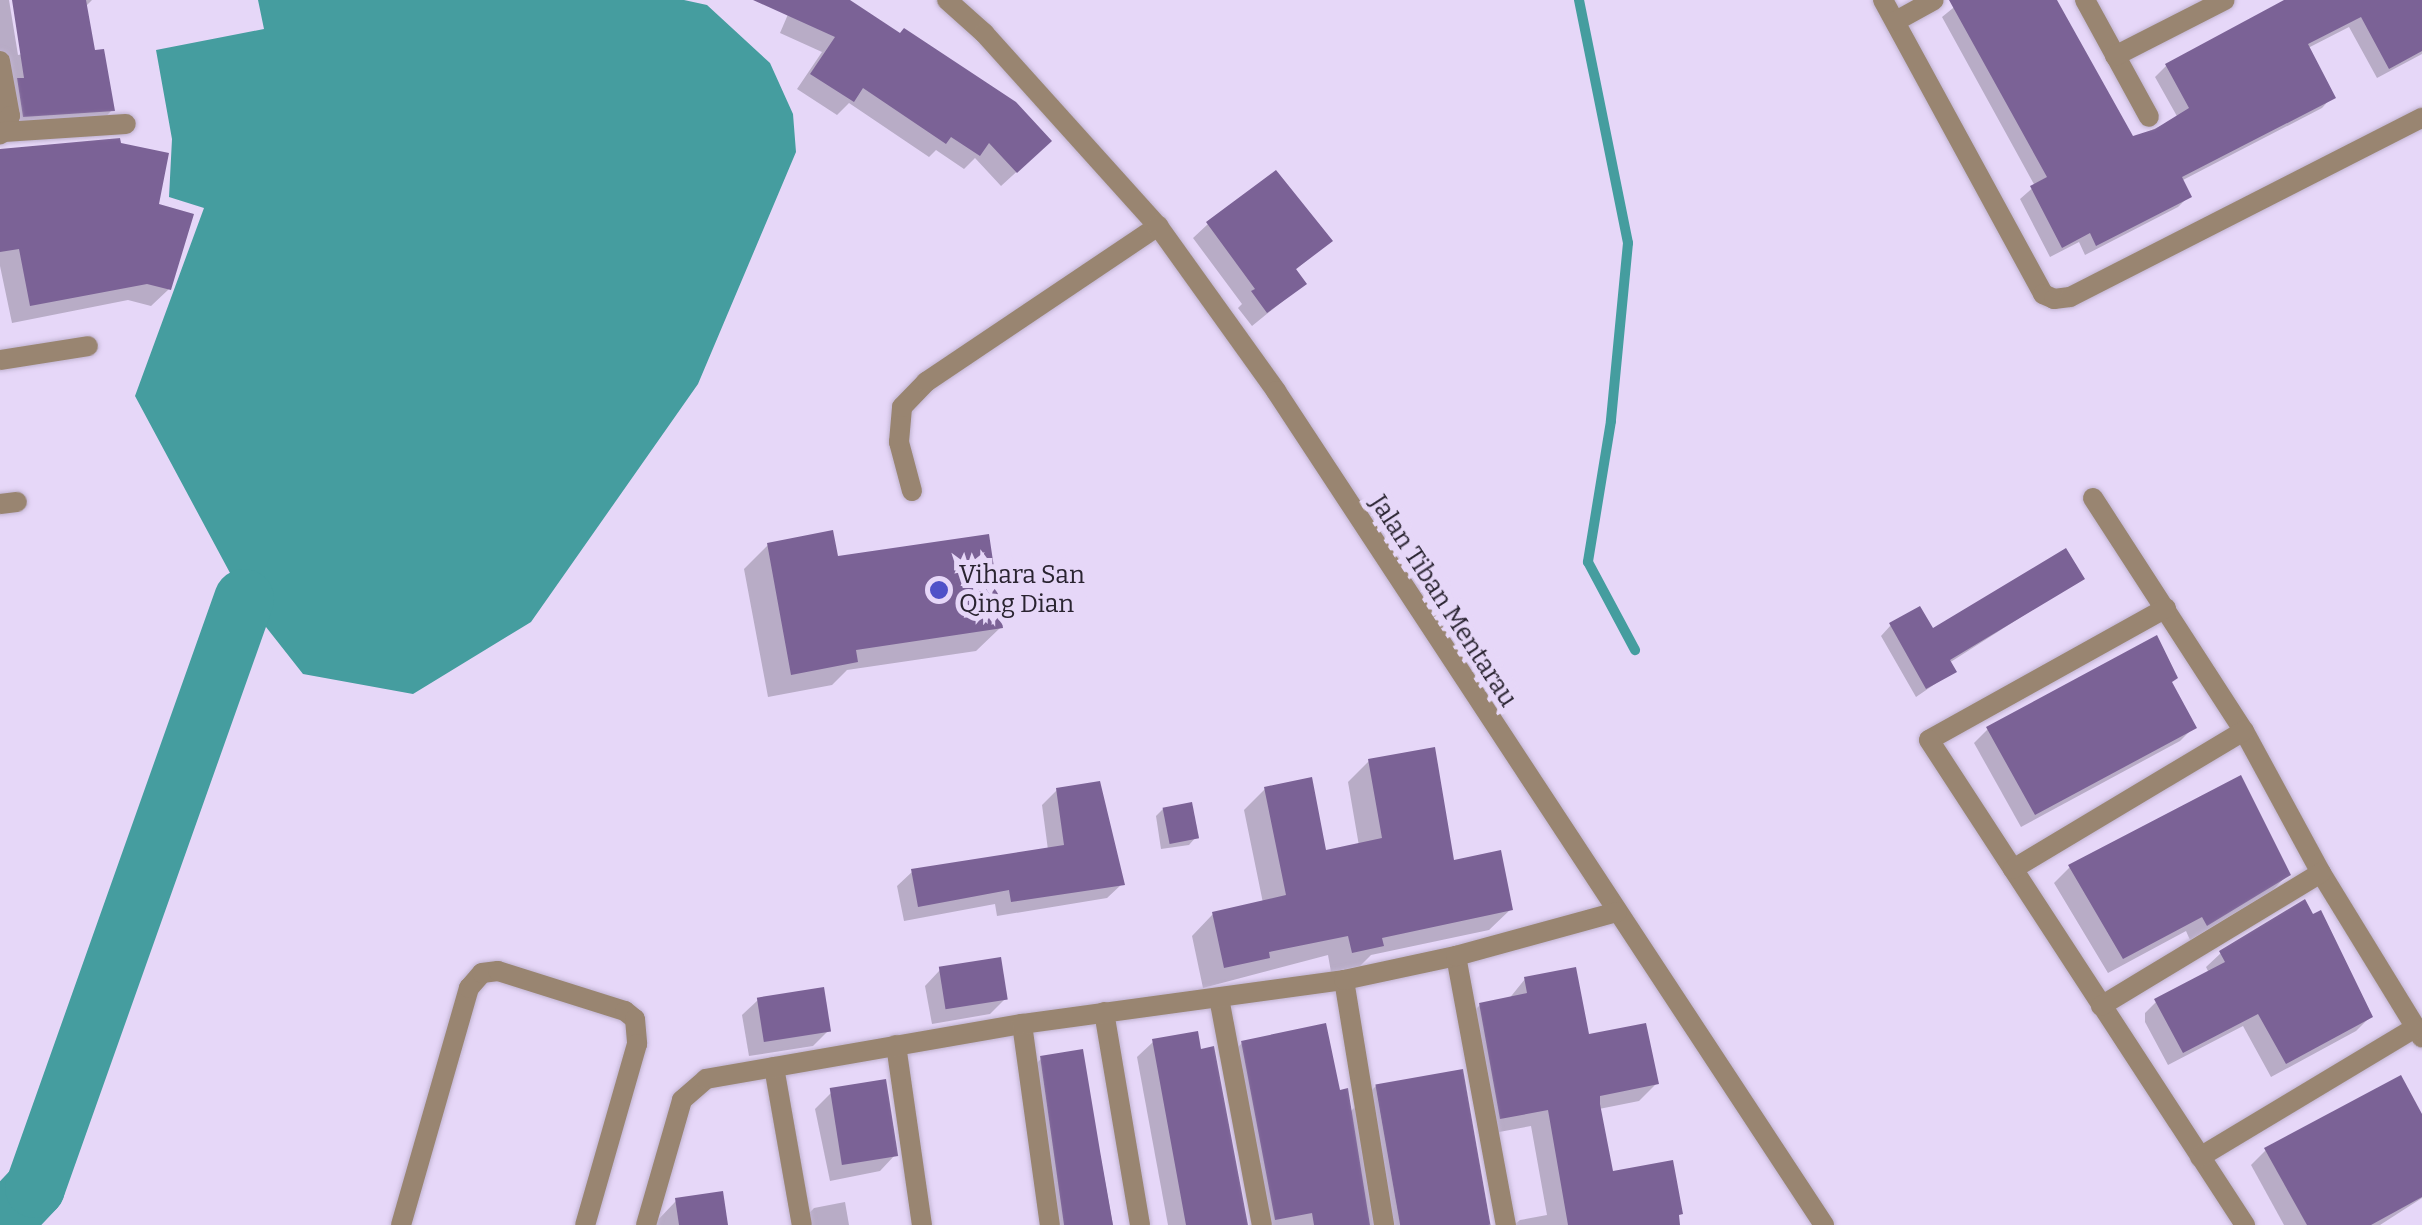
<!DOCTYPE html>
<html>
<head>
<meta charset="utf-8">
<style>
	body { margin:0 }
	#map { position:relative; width:2422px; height:1225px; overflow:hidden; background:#e6d7f8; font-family:Bitter,serif }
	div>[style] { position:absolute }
	.water>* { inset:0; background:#459d9f }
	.shadow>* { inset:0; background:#0003 }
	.stream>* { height:10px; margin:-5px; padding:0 5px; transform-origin:5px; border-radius:5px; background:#459d9f }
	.river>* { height:60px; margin:-30px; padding:0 30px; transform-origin:30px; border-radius:30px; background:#459d9f }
	.building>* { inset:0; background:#7b6296; transform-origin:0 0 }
	.roads { filter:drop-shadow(0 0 2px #c0b3d0) drop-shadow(0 0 2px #c0b3d0) }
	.lane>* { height:20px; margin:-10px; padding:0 10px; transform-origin:10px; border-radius:10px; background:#998571 }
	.street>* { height:20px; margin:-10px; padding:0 10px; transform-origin:10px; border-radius:10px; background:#998571 }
	.dots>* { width:28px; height:28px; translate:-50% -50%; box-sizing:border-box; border:5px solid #e6d7f8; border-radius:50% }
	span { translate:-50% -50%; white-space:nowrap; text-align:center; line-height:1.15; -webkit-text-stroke:10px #e6d7f8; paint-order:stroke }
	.poi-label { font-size:25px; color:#2a2431 }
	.left { translate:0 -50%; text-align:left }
	.street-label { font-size:25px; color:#2a2431 }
</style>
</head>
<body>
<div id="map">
	<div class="water">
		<i style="clip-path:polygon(258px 0,684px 0,707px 5px,770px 63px,793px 114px,796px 152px,698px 384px,531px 622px,413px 694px,303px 674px,244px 599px,135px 396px,204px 208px,169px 197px,172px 139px,156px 50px,264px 29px)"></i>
	</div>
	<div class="shadow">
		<i style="clip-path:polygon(0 0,9px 0,18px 55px,23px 54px,14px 0,92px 0,85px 7px,93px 53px,112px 110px,95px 128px,6px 133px,0 97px)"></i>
		<i style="clip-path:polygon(767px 0,845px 0,1035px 155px,1001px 186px,975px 158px,964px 169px,936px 150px,929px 157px,849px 103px,837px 115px,797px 89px,822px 52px,780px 33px,789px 12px)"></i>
		<i style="clip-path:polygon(1963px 0,2055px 0,2132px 139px,2178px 118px,2155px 77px,2166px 66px,2289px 0,2422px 0,2422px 54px,2377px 78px,2349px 27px,2308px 48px,2332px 97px,2322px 108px,2181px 181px,2189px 196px,2178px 207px,2085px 255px,2079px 242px,2050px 257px,2020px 199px,2035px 186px,1942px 17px)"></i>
		<i style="clip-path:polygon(0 151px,156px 206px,169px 289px,151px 306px,128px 300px,12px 323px,0 266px)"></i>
		<i style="clip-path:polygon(1208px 224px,1330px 241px,1294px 271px,1304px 284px,1252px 326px,1238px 308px,1242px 304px,1193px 238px)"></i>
		<i style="clip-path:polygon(768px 545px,836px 559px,1000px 628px,976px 651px,847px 670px,832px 685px,768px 697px,744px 569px)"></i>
		<i style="clip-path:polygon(2082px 578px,1949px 663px,1954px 671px,1916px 697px,1881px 636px,1891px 625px,1932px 632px)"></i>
		<i style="clip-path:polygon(2170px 684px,2194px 727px,2180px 741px,2021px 827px,1974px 743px,1988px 729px)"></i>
		<i style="clip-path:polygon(1369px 761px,1452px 863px,1511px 909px,1489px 930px,1371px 955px,1360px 966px,1331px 972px,1328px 955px,1203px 988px,1192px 936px,1213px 914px,1263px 903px,1244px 810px,1265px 789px,1324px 853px,1359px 846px,1348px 782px)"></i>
		<i style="clip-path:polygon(1057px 790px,1122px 884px,1107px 898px,997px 916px,995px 904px,904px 921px,897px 886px,912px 872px,1048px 850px,1042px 805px)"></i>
		<i style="clip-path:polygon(1163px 809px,1196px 837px,1189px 845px,1161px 849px,1156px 816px)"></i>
		<i style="clip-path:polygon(2070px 867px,2288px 874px,2273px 890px,2190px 940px,2186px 931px,2108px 973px,2054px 883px)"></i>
		<i style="clip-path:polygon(2221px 953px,2370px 1017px,2356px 1031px,2271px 1077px,2243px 1026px,2168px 1065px,2145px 1022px,2145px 1013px,2160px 998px,2209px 973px,2206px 967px)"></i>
		<i style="clip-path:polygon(940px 970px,1006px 998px,990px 1014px,932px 1024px,925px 986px)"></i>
		<i style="clip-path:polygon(1525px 979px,1587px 1037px,1657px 1083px,1639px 1101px,1599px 1109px,1611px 1174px,1679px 1225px,1514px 1225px,1520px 1220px,1547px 1215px,1531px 1126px,1483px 1135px,1462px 1023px,1480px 1005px,1508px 1000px)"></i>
		<i style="clip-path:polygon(758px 1000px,829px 1030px,813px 1046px,749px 1056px,742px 1015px)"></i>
		<i style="clip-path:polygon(1153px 1042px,1245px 1225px,1168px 1225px,1137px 1057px)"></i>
		<i style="clip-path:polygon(1242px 1043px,1338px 1092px,1349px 1113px,1376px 1086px,1491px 1225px,1258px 1225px,1227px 1059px)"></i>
		<i style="clip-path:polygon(1081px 1052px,1113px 1225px,1047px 1225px,1026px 1074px,1042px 1058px)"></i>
		<i style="clip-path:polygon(831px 1093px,895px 1155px,880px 1171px,830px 1181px,815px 1109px)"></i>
		<i style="clip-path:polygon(2422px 1116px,2422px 1198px,2380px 1225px,2284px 1225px,2251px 1165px,2266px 1150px)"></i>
		<i style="clip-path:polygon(676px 1201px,726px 1225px,653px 1225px)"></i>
		<i style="clip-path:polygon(845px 1202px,849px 1225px,798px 1225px,814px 1208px)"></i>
	</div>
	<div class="stream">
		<i style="left:1579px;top:0;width:248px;rotate:78.6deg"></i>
		<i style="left:1628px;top:243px;width:179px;rotate:95.5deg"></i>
		<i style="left:1611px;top:421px;width:143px;rotate:99.3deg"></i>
		<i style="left:1588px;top:562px;width:100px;rotate:61.9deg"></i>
	</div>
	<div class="river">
		<i style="left:0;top:1225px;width:51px;rotate:-46.6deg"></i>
		<i style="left:35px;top:1188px;width:625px;rotate:-70.46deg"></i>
	</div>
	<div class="building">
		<i style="clip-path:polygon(12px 0,86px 0,95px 50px,104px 49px,115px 111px,23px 117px,17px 78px,24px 78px)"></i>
		<i style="clip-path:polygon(753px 0,850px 0,900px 33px,904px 28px,1016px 102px,1052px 141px,1017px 173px,989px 143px,980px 156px,951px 137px,946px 144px,863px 88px,854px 102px,810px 74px,835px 37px)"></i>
		<i style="clip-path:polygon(1949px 0,2057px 0,2133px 136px,2155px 129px,2189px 108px,2165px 64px,2284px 0,2422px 0,2422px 51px,2389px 69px,2361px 17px,2308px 44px,2336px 98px,2182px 177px,2192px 197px,2096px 246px,2090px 233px,2062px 248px,2030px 186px,2047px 177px)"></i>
		<i style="clip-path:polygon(120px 138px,121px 143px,169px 153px,159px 204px,194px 214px,171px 290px,147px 284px,30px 306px,19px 249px,0 252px,0 149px)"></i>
		<i style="clip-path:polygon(1276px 170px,1333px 241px,1296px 269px,1307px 284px,1267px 313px,1251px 291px,1255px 289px,1206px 222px)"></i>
		<i style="clip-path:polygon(833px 530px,838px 556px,989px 534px,1003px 628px,856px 650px,858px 662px,791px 675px,767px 543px)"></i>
		<i style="clip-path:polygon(2066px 548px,2085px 579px,1950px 660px,1957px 672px,1926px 689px,1889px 623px,1920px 606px,1933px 628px)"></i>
		<i style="clip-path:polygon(2157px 635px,2178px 678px,2172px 682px,2197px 728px,2035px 815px,1986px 727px)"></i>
		<i style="clip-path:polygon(1435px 747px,1454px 860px,1501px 850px,1513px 910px,1382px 938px,1384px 946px,1352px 953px,1348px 936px,1269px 952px,1270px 958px,1224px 968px,1212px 912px,1286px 895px,1264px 787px,1312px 777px,1326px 850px,1382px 838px,1368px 759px)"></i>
		<i style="clip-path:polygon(2241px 775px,2291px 875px,2207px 926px,2202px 917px,2123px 959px,2068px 865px)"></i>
		<i style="clip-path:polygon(1100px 781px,1125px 885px,1011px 902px,1009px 890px,918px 907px,911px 869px,1064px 845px,1056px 788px)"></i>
		<i style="left:1192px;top:802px;width:37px;height:30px;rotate:79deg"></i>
		<i style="clip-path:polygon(2305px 899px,2313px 914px,2321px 910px,2373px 1017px,2286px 1064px,2258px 1014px,2183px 1053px,2154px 999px,2225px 962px,2219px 951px)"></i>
		<i style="left:1001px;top:957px;width:43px;height:63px;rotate:81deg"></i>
		<i style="clip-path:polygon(1576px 967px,1589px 1034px,1646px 1023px,1659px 1084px,1600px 1096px,1600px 1104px,1613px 1171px,1673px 1160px,1683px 1214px,1679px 1215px,1680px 1225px,1568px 1225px,1548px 1110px,1500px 1119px,1479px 1003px,1527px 993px,1524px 977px)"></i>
		<i style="left:824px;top:987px;width:45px;height:68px;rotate:81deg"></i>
		<i style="clip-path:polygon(1326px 1023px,1340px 1090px,1348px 1088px,1370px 1225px,1314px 1225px,1312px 1213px,1275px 1220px,1241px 1041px)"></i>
		<i style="clip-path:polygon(1198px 1031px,1201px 1049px,1214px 1046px,1248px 1225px,1186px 1225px,1152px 1039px)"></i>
		<i style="clip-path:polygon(1083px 1049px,1100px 1151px,1113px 1225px,1064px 1225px,1040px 1056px)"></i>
		<i style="left:1463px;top:1069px;width:158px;height:89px;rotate:80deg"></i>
		<i style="clip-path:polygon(2401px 1075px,2422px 1114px,2422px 1197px,2371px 1225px,2307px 1225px,2264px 1148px)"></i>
		<i style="left:886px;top:1079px;width:78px;height:57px;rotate:81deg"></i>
		<i style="clip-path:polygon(723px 1191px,728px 1225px,679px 1225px,675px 1198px)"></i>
	</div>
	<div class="roads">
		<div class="lane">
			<i style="left:912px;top:491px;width:51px;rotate:-104.9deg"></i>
			<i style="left:899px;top:442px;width:35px;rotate:-85deg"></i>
			<i style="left:902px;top:407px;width:35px;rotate:-46deg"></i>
			<i style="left:926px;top:382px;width:280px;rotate:-33.9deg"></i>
		</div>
		<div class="street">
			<i style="left:947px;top:0;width:50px;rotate:41.7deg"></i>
			<i style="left:984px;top:33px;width:260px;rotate:48deg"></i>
			<i style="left:1158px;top:226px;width:203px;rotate:54.4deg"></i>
			<i style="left:1276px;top:391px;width:998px;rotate:56.69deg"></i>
			<i style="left:1883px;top:0;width:335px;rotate:61.4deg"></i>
			<i style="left:2043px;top:294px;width:12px;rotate:24deg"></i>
			<i style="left:2054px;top:299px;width:16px;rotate:-7deg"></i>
			<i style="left:2070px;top:297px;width:395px;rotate:-27deg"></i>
			<i style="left:2085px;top:0;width:133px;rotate:61.3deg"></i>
			<i style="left:1896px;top:21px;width:43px;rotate:-28.9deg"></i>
			<i style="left:2115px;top:56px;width:123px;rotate:-27deg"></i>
			<i style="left:0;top:61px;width:56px;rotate:79.7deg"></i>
			<i style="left:10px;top:116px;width:21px;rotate:118deg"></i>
			<i style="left:4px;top:132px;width:122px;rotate:-3.8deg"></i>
			<i style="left:0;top:360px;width:89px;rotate:-9deg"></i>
			<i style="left:2093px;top:498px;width:278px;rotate:57.1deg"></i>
			<i style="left:2244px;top:731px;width:162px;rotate:61.5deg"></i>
			<i style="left:2321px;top:873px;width:193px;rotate:58.5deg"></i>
			<i style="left:0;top:504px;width:17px;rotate:-7deg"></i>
			<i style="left:2166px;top:608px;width:271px;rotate:150.9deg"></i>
			<i style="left:1929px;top:740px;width:579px;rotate:56.91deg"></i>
			<i style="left:2013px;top:869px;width:269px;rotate:-30.9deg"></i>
			<i style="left:1456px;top:956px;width:274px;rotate:79.5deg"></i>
			<i style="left:1344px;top:980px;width:248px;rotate:80.7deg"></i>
			<i style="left:1219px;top:998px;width:231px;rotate:79.3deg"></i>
			<i style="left:2101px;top:1006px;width:257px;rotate:-31.2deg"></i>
			<i style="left:1104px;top:1012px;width:216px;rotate:80.4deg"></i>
			<i style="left:1022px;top:1024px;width:203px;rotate:82.1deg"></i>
			<i style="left:896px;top:1045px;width:182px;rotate:81.8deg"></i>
			<i style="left:774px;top:1067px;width:160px;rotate:80deg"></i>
			<i style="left:2200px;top:1157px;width:252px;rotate:-31deg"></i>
			<i style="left:401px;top:1225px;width:247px;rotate:-74deg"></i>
			<i style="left:469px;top:988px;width:20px;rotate:-49deg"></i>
			<i style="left:482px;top:973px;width:16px;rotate:-7deg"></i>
			<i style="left:498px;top:971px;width:133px;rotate:17.5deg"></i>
			<i style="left:625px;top:1011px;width:13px;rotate:39deg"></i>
			<i style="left:635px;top:1019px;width:25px;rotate:85deg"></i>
			<i style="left:637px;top:1044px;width:188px;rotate:106deg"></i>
			<i style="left:646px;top:1225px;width:130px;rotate:-73.9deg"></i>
			<i style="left:682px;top:1100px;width:32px;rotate:-41deg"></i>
			<i style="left:706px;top:1079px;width:321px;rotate:-9.9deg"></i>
			<i style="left:1022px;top:1024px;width:325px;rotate:-7.8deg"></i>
			<i style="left:1344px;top:980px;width:115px;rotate:-12.1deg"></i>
			<i style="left:1456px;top:956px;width:167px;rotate:-15.3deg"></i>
		</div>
	</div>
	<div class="dots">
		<i style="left:939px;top:590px;background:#4f51c8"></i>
	</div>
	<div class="poi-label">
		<span class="left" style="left:959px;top:590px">Vihara San<br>Qing Dian</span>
	</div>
	<div class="street-label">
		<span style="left:1443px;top:601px;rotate:57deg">Jalan Tiban Mentarau</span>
	</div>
</div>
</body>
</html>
